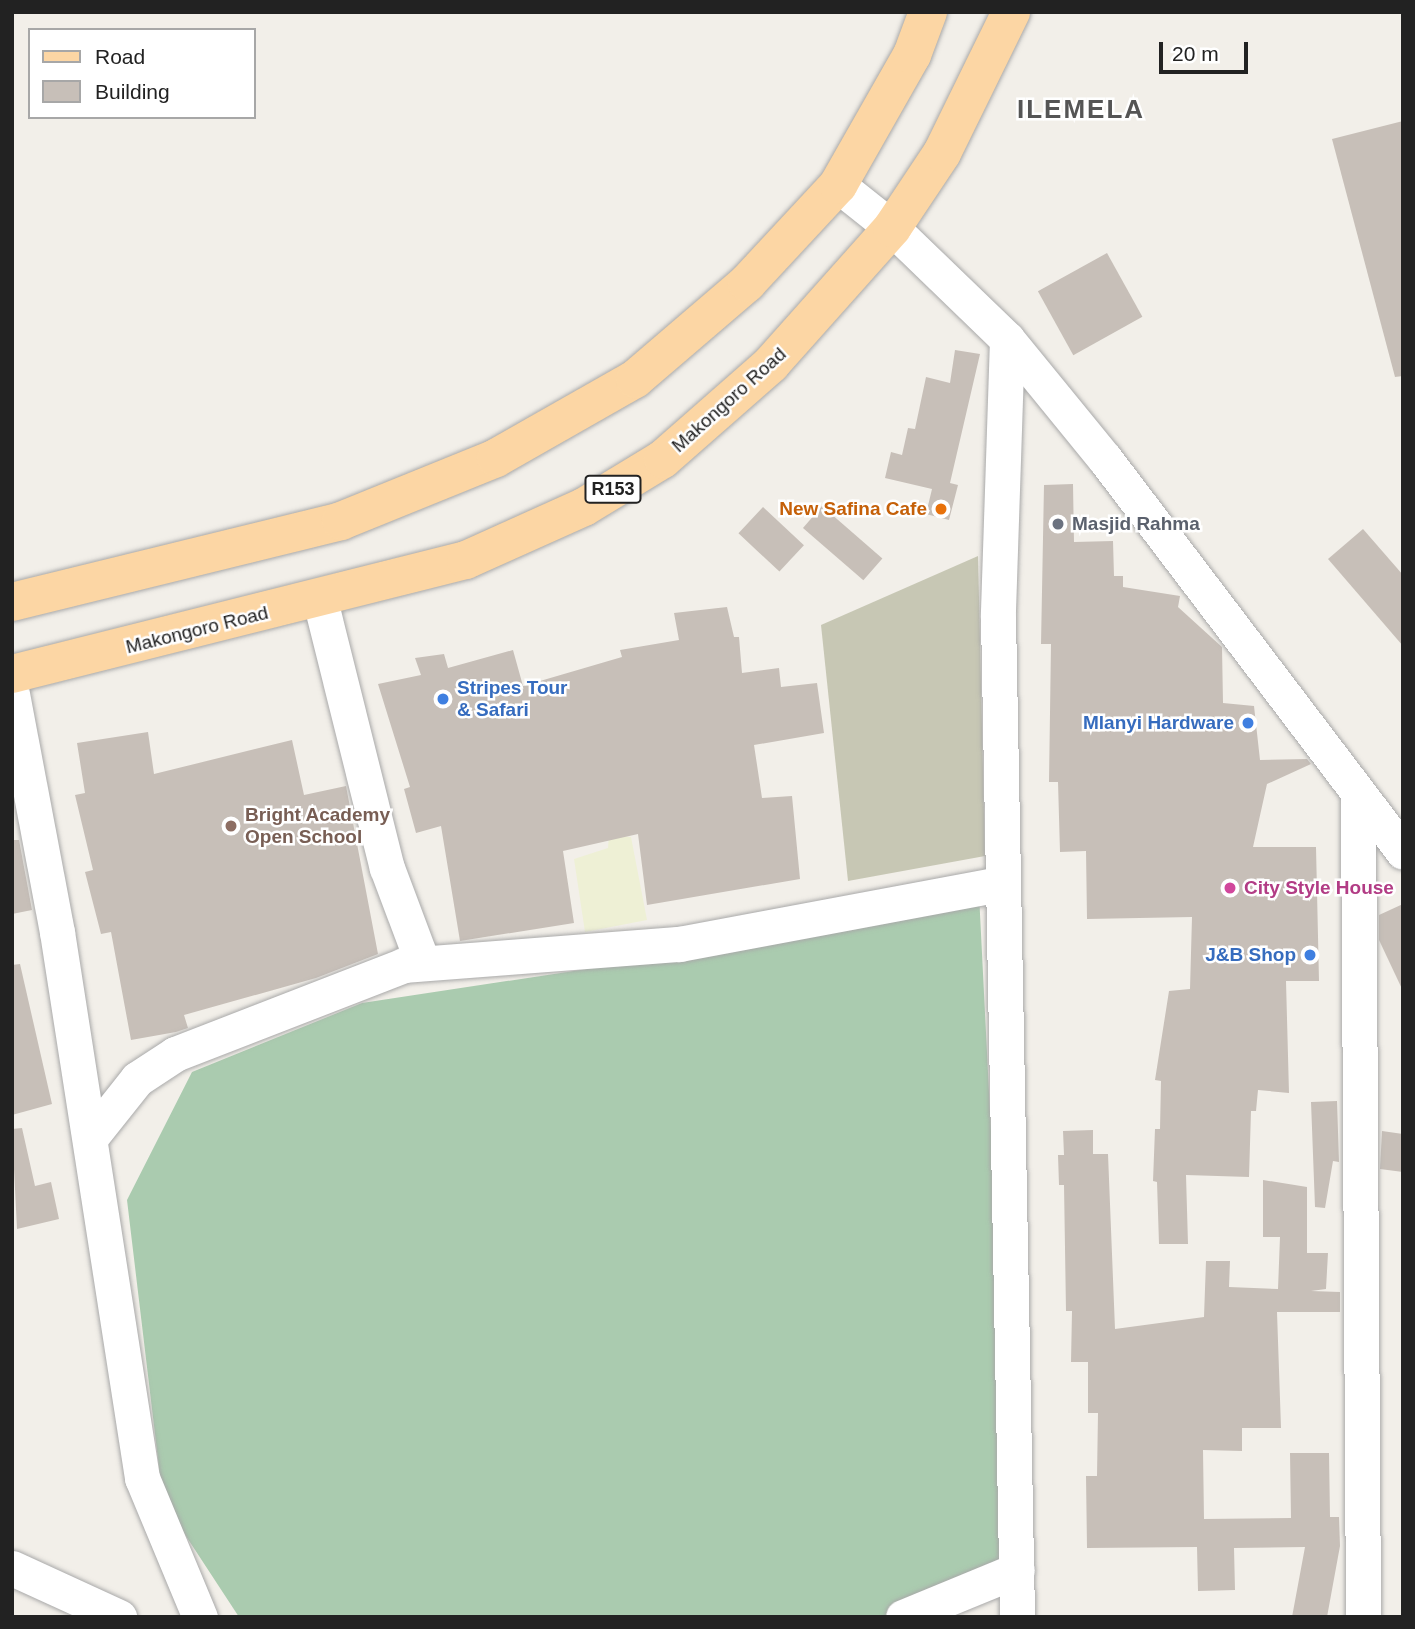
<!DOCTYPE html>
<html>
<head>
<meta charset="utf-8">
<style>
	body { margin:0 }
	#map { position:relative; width:1415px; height:1629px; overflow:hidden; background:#f2efe9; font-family:Arial,sans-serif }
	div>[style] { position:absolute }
	.construction>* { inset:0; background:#c7c7b4 }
	.farmland>* { inset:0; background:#eef0d5 }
	.cemetery>* { inset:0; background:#aacbaf }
	.building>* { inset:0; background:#c7bfb8; transform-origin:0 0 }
	.roads { filter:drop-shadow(0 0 2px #a9a9a9) drop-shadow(0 0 2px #a9a9a9) }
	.minor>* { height:35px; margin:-17.5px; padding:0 17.5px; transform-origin:17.5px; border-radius:17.5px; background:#fff }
	.major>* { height:38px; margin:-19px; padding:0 19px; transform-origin:19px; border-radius:19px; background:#fcd6a4 }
	.dots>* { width:19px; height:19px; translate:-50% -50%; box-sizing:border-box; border:4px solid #fff; border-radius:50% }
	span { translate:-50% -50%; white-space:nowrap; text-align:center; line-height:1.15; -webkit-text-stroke:5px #fff; paint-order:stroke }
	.shield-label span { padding:2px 5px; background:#fff; border:2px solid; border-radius:5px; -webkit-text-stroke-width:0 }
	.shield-label { font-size:18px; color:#222; font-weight:700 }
	.street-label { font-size:19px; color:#222 }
	.food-label { font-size:19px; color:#c56008; font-weight:700 }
	.right { translate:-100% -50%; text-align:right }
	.worship-label { font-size:19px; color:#5b616d; font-weight:700 }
	.left { translate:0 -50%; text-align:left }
	.shop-label { font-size:19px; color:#366cbe; font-weight:700 }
	.education-label { font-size:19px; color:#785e54; font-weight:700 }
	.hotel-label { font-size:19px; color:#b23c85; font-weight:700 }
	.district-label { font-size:26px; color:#555; font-weight:700; letter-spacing:2px }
	.frame { position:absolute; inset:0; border:14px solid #222; pointer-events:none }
	.legend { position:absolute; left:28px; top:28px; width:228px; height:91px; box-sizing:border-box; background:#fff; border:2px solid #a7a7a7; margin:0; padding:9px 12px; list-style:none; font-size:21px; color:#222 }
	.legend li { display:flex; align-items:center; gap:14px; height:35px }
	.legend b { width:35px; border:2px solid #a7a7a7 }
	.scale { position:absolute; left:1159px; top:42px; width:89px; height:32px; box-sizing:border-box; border:4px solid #222; border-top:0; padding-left:9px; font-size:21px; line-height:24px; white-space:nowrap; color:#222; -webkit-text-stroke:5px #fff; paint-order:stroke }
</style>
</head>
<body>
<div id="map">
	<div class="construction">
		<i style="clip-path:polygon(978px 556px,985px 856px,848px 881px,821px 625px)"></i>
	</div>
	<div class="farmland">
		<i style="clip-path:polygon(609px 835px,631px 837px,647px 920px,585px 932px,574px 859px,608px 848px)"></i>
	</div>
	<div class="cemetery">
		<i style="clip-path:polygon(979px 894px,1014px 1587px,927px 1617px,239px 1617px,163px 1501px,127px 1200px,192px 1072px,362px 1003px,613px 965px)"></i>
	</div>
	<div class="building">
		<i style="clip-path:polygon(1403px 121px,1403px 376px,1395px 377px,1332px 139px)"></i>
		<i style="left:1107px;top:253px;width:73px;height:79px;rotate:61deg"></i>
		<i style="clip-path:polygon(955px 350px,980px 354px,950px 483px,958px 485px,949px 520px,926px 514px,932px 489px,885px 478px,891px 452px,902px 455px,908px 428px,915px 429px,926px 377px,950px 383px)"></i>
		<i style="clip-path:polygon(1073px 484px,1074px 542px,1113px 541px,1114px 576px,1123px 576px,1123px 587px,1180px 596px,1178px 607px,1222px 647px,1223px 703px,1254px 706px,1260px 760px,1307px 759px,1311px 764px,1267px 784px,1253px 847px,1316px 847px,1319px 981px,1286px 981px,1289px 1093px,1258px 1090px,1256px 1111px,1251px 1111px,1249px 1177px,1186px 1175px,1188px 1244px,1159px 1244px,1157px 1182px,1153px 1181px,1155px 1129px,1160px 1129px,1161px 1081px,1155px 1080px,1169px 991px,1190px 989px,1192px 917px,1087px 919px,1086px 851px,1060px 852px,1058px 782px,1049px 782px,1051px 644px,1041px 644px,1044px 485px)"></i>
		<i style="left:822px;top:506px;width:80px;height:29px;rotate:41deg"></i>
		<i style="left:763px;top:507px;width:56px;height:36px;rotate:43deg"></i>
		<i style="clip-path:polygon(1363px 529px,1403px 575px,1403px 646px,1328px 559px)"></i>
		<i style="clip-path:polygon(727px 607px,734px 637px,739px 637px,742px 673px,779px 668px,781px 687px,817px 683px,824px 733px,754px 745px,762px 798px,792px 796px,800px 879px,647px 905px,638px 834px,563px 851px,574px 923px,460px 941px,441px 826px,416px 833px,404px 789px,410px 787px,378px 684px,421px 675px,415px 658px,444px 654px,448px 668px,513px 650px,523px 686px,622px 657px,620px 650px,679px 640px,674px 613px)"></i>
		<i style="clip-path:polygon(148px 732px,154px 774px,292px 740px,304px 795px,346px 786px,378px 954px,316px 978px,184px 1015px,188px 1028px,176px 1032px,131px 1040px,111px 932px,101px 934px,85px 872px,93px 870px,75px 795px,85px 793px,77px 743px)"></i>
		<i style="clip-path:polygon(12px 840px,19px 840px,32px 910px,12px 914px)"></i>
		<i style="clip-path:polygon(1403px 904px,1403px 991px,1379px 940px,1379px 915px)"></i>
		<i style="clip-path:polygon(20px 964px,52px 1104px,12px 1115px,12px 965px)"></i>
		<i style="clip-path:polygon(1337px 1101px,1339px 1162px,1333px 1161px,1325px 1208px,1315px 1207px,1311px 1102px)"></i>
		<i style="clip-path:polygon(22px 1128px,35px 1186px,51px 1182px,59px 1219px,17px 1229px,12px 1129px)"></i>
		<i style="clip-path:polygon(1093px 1130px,1093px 1154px,1108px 1154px,1115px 1329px,1204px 1317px,1206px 1261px,1230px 1261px,1229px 1287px,1278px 1289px,1280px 1237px,1263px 1237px,1263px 1180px,1307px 1187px,1307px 1253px,1328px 1253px,1326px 1289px,1311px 1291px,1340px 1292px,1340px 1312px,1277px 1312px,1281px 1428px,1242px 1428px,1242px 1451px,1203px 1450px,1204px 1519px,1291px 1518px,1290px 1453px,1329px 1453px,1330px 1517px,1339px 1517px,1340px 1546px,1327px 1617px,1292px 1617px,1305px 1547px,1234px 1548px,1235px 1590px,1198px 1591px,1197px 1547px,1087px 1548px,1086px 1476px,1097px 1476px,1098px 1413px,1088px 1413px,1088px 1362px,1071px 1362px,1072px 1311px,1066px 1311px,1064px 1185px,1059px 1185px,1058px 1155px,1064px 1155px,1063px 1131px)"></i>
		<i style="clip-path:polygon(1382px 1131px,1403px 1134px,1403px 1172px,1380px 1169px)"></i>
	</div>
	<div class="roads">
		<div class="minor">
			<i style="left:838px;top:185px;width:69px;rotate:38.5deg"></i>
			<i style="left:892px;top:228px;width:160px;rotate:44deg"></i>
			<i style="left:1007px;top:339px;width:155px;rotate:50.8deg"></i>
			<i style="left:1105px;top:459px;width:493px;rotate:52.8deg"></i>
			<i style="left:1007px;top:339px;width:278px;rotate:91.9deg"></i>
			<i style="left:998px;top:617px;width:1000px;rotate:88.91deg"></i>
			<i style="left:320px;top:600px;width:276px;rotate:76deg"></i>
			<i style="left:387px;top:868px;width:99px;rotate:69.4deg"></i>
			<i style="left:12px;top:694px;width:242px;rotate:79.3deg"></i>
			<i style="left:57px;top:932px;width:553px;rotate:81.15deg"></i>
			<i style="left:142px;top:1478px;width:151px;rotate:67.4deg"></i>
			<i style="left:1358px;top:798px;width:819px;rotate:89.65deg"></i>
			<i style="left:91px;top:1137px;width:74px;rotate:-51.6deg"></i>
			<i style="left:137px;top:1079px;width:45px;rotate:-33.3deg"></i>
			<i style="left:175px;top:1054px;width:246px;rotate:-21.2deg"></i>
			<i style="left:404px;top:965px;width:276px;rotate:-4.4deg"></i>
			<i style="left:679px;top:944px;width:328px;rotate:-10.6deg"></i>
			<i style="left:12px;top:1568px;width:118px;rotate:24.6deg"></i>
			<i style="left:903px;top:1617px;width:123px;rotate:-22.4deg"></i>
		</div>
		<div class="major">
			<i style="left:12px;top:602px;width:339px;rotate:-13.8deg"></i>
			<i style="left:341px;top:521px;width:167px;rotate:-22.1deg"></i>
			<i style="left:496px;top:458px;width:160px;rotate:-29.6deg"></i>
			<i style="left:635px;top:379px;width:148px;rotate:-40.6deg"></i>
			<i style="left:747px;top:283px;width:134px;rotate:-47.1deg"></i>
			<i style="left:838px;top:185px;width:150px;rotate:-60.4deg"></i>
			<i style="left:912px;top:55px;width:46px;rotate:-69.6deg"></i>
			<i style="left:12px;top:674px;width:468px;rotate:-14.1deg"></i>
			<i style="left:466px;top:560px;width:129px;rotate:-24.2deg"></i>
			<i style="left:584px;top:507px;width:92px;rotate:-31.3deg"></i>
			<i style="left:663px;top:459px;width:144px;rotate:-41.3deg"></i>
			<i style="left:771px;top:364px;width:182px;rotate:-48.3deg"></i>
			<i style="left:892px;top:228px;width:90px;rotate:-56.3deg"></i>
			<i style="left:942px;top:153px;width:157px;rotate:-63.9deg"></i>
		</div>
	</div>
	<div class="dots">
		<i style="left:941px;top:509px;background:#e8710a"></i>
		<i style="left:1058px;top:524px;background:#6b7280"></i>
		<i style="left:443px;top:699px;background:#3f7fe0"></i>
		<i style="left:1248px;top:723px;background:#3f7fe0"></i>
		<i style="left:231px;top:826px;background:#8d6e63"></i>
		<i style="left:1230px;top:888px;background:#d1479c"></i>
		<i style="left:1310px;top:955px;background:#3f7fe0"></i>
	</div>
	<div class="shield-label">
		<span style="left:613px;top:489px">R153</span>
	</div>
	<div class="street-label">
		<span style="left:729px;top:400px;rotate:-42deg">Makongoro Road</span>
		<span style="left:197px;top:630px;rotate:-14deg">Makongoro Road</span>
	</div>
	<div class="food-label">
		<span class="right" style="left:927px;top:509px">New Safina Cafe</span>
	</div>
	<div class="worship-label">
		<span class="left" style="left:1072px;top:524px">Masjid Rahma</span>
	</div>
	<div class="shop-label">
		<span class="left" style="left:457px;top:699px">Stripes Tour<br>&amp; Safari</span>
		<span class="right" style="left:1234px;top:723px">Mlanyi Hardware</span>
		<span class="right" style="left:1296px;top:955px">J&amp;B Shop</span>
	</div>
	<div class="education-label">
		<span class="left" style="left:245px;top:826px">Bright Academy<br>Open School</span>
	</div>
	<div class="hotel-label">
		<span class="left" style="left:1244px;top:888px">City Style House</span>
	</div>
	<div class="district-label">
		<span style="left:1081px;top:110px">ILEMELA</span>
	</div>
	<div class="frame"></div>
	<ul class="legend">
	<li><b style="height:9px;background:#fcd6a4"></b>Road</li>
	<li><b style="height:19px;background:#c7bfb8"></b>Building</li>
	</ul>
	<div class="scale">20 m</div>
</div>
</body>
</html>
